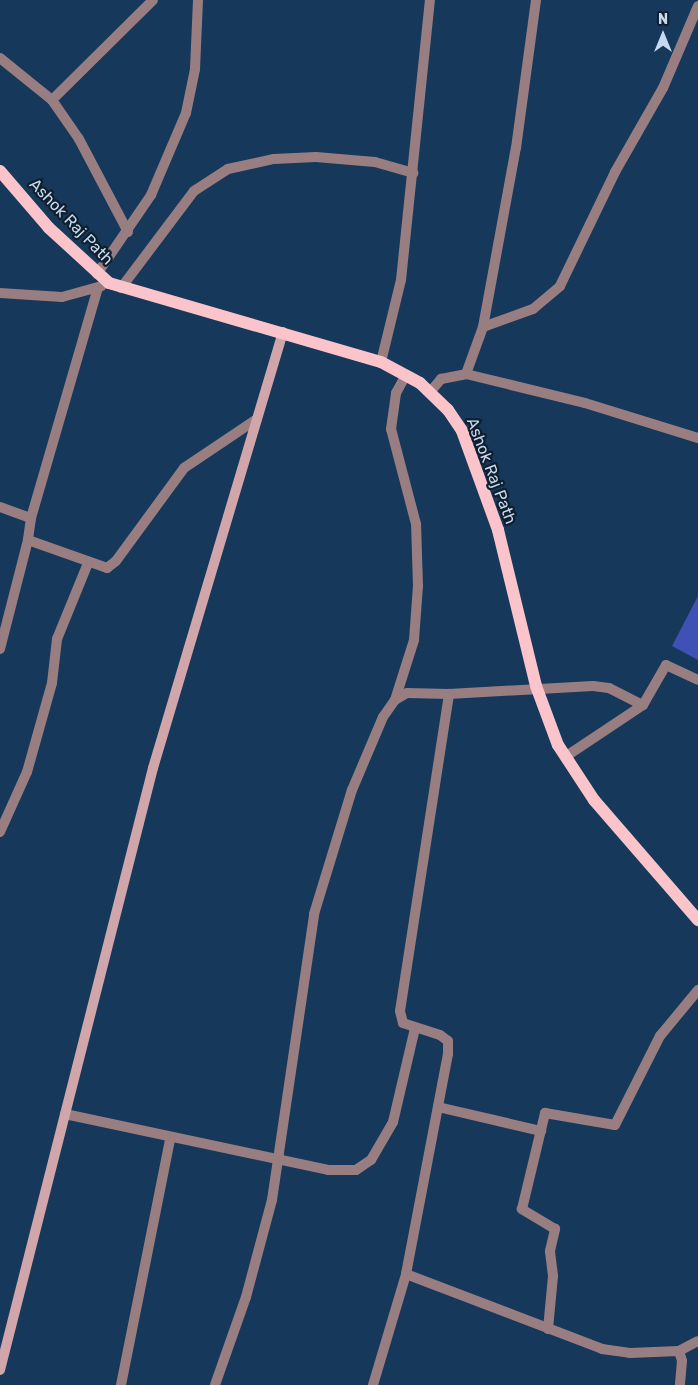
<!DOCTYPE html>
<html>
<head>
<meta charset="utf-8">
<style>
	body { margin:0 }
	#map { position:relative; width:698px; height:1385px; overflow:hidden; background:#16385b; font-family:Rubik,sans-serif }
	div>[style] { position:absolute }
	.building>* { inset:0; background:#4051b6 }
	.minor>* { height:10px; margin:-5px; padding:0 5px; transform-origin:5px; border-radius:5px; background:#987e80 }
	.secondary>* { height:10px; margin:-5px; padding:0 5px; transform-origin:5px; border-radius:5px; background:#d0a6aa }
	.primary>* { height:12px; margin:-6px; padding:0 6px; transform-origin:6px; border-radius:6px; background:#fac4ca }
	span { translate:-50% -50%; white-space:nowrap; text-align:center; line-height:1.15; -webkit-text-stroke:4.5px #101f2e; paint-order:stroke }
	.street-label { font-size:16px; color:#c6d9ef }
	.north { position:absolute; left:638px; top:10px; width:50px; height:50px; -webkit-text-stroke:4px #101f2e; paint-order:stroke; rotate:0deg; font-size:14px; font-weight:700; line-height:20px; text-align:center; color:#c6d9ef }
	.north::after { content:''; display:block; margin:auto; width:18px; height:22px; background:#c6d9ef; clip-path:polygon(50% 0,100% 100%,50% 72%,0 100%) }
</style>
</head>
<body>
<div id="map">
	<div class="building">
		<i style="clip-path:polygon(698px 596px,698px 660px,672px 646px)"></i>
	</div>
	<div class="minor">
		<i style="left:0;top:58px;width:67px;rotate:38.9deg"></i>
		<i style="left:128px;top:232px;width:105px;rotate:-117.8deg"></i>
		<i style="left:79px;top:139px;width:47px;rotate:-124.7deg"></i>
		<i style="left:52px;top:100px;width:142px;rotate:-44.7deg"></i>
		<i style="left:97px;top:274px;width:96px;rotate:-55.6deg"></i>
		<i style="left:151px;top:195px;width:89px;rotate:-66.9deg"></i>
		<i style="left:186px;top:113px;width:45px;rotate:-78.4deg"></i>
		<i style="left:195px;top:69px;width:69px;rotate:-87.5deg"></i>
		<i style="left:121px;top:288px;width:121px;rotate:-53deg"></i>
		<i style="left:194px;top:191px;width:40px;rotate:-32.9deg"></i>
		<i style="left:228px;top:169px;width:47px;rotate:-12.3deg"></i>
		<i style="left:274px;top:159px;width:42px;rotate:-2.7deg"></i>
		<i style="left:316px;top:157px;width:59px;rotate:4.8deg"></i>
		<i style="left:375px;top:162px;width:40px;rotate:16deg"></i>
		<i style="left:0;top:293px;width:62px;rotate:3.7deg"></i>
		<i style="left:62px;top:297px;width:41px;rotate:-15.4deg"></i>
		<i style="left:483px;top:327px;width:53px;rotate:-19.8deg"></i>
		<i style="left:533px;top:309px;width:35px;rotate:-40deg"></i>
		<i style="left:560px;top:286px;width:127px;rotate:-64.2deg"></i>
		<i style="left:615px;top:172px;width:97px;rotate:-60.3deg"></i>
		<i style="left:663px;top:88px;width:89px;rotate:-66.9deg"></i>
		<i style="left:381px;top:362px;width:84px;rotate:-76.3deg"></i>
		<i style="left:401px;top:280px;width:281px;rotate:-84.1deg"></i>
		<i style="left:466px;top:374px;width:50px;rotate:-70.1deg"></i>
		<i style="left:483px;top:327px;width:182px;rotate:-79.6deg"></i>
		<i style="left:516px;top:148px;width:149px;rotate:-82.3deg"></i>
		<i style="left:431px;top:391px;width:16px;rotate:-50deg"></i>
		<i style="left:441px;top:379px;width:25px;rotate:-11deg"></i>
		<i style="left:466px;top:374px;width:122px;rotate:13.7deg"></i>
		<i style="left:585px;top:403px;width:118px;rotate:17.2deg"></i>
		<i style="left:0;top:507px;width:33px;rotate:20deg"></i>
		<i style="left:31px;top:518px;width:240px;rotate:-73.8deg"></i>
		<i style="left:31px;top:518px;width:22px;rotate:98deg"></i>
		<i style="left:28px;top:540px;width:84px;rotate:19.5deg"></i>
		<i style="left:107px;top:568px;width:11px;rotate:-38deg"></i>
		<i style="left:116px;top:561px;width:115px;rotate:-53.8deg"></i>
		<i style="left:184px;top:468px;width:88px;rotate:-33.9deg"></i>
		<i style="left:0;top:649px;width:113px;rotate:-75.6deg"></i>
		<i style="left:395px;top:700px;width:63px;rotate:-72.4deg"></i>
		<i style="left:414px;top:640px;width:54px;rotate:-85.8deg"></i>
		<i style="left:418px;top:586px;width:62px;rotate:-91.8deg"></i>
		<i style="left:416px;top:524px;width:98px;rotate:-104.7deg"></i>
		<i style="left:391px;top:429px;width:36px;rotate:-82deg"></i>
		<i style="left:396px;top:393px;width:21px;rotate:-61deg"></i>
		<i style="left:565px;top:757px;width:94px;rotate:-33.7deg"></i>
		<i style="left:643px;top:705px;width:46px;rotate:-60.1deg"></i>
		<i style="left:666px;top:665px;width:35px;rotate:25deg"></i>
		<i style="left:0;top:832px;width:66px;rotate:-65.8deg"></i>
		<i style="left:27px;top:772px;width:92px;rotate:-74.3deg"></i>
		<i style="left:52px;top:683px;width:44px;rotate:-83.5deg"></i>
		<i style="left:57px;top:639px;width:82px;rotate:-67.8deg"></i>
		<i style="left:438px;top:1107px;width:106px;rotate:13.1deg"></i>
		<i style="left:65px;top:1114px;width:269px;rotate:12deg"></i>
		<i style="left:328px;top:1170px;width:28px"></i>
		<i style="left:356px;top:1170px;width:18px;rotate:-34deg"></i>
		<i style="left:371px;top:1160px;width:44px;rotate:-59.9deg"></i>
		<i style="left:393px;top:1122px;width:97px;rotate:-76.8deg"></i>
		<i style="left:406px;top:1274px;width:224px;rotate:-79.2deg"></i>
		<i style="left:448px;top:1054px;width:13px;rotate:-90deg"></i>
		<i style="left:448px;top:1041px;width:10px;rotate:-143deg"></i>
		<i style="left:440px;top:1035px;width:39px;rotate:-162deg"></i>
		<i style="left:403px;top:1023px;width:12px;rotate:-104deg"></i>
		<i style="left:400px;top:1011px;width:321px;rotate:-81.2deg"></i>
		<i style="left:449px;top:694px;width:144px;rotate:-3.2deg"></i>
		<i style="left:593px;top:686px;width:16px;rotate:7deg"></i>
		<i style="left:609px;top:688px;width:38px;rotate:27deg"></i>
		<i style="left:548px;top:1329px;width:53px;rotate:-84.6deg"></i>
		<i style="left:553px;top:1276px;width:25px;rotate:-97deg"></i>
		<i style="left:550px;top:1251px;width:23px;rotate:-77deg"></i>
		<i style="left:555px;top:1229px;width:39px;rotate:-149deg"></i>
		<i style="left:522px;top:1209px;width:99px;rotate:-76.5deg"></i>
		<i style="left:545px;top:1113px;width:71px;rotate:9.7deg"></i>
		<i style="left:615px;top:1125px;width:100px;rotate:-63.2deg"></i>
		<i style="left:660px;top:1036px;width:60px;rotate:-50.4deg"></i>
		<i style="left:679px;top:1351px;width:21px;rotate:-28deg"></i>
		<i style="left:121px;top:1385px;width:251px;rotate:-78.7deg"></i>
		<i style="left:215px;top:1385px;width:93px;rotate:-70.6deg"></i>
		<i style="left:246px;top:1297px;width:100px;rotate:-75deg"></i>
		<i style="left:272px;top:1200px;width:289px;rotate:-81.6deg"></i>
		<i style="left:314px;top:914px;width:130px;rotate:-73deg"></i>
		<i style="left:352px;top:790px;width:79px;rotate:-67deg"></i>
		<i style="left:383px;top:717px;width:21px;rotate:-55deg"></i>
		<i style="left:395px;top:700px;width:14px;rotate:-30deg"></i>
		<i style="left:407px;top:693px;width:42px;rotate:1.4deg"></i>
		<i style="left:373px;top:1385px;width:116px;rotate:-73.4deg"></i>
		<i style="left:406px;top:1274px;width:210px;rotate:20.9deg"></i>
		<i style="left:602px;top:1349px;width:28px;rotate:8deg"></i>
		<i style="left:630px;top:1353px;width:49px;rotate:-2.3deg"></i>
		<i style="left:679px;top:1351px;width:10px;rotate:73deg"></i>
		<i style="left:682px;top:1361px;width:24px;rotate:95deg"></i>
	</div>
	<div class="secondary">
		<i style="left:0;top:1370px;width:621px;rotate:-75.74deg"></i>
		<i style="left:153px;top:768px;width:455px;rotate:-73.4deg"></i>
	</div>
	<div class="primary">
		<i style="left:0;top:171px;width:75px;rotate:49.3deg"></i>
		<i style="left:49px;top:228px;width:81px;rotate:42.5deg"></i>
		<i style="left:109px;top:283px;width:283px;rotate:16.2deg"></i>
		<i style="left:381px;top:362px;width:44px;rotate:28.3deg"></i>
		<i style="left:420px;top:383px;width:39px;rotate:44deg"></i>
		<i style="left:448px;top:410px;width:25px;rotate:56deg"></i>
		<i style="left:462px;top:431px;width:105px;rotate:70deg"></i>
		<i style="left:498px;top:530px;width:161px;rotate:76.3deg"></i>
		<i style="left:536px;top:686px;width:63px;rotate:69.6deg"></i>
		<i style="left:558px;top:745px;width:66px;rotate:56.8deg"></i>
		<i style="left:594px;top:800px;width:159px;rotate:49.1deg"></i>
	</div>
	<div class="street-label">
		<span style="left:71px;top:222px;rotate:46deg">Ashok Raj Path</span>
		<span style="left:491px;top:471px;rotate:69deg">Ashok Raj Path</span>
	</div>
	<div class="north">N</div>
</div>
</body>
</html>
